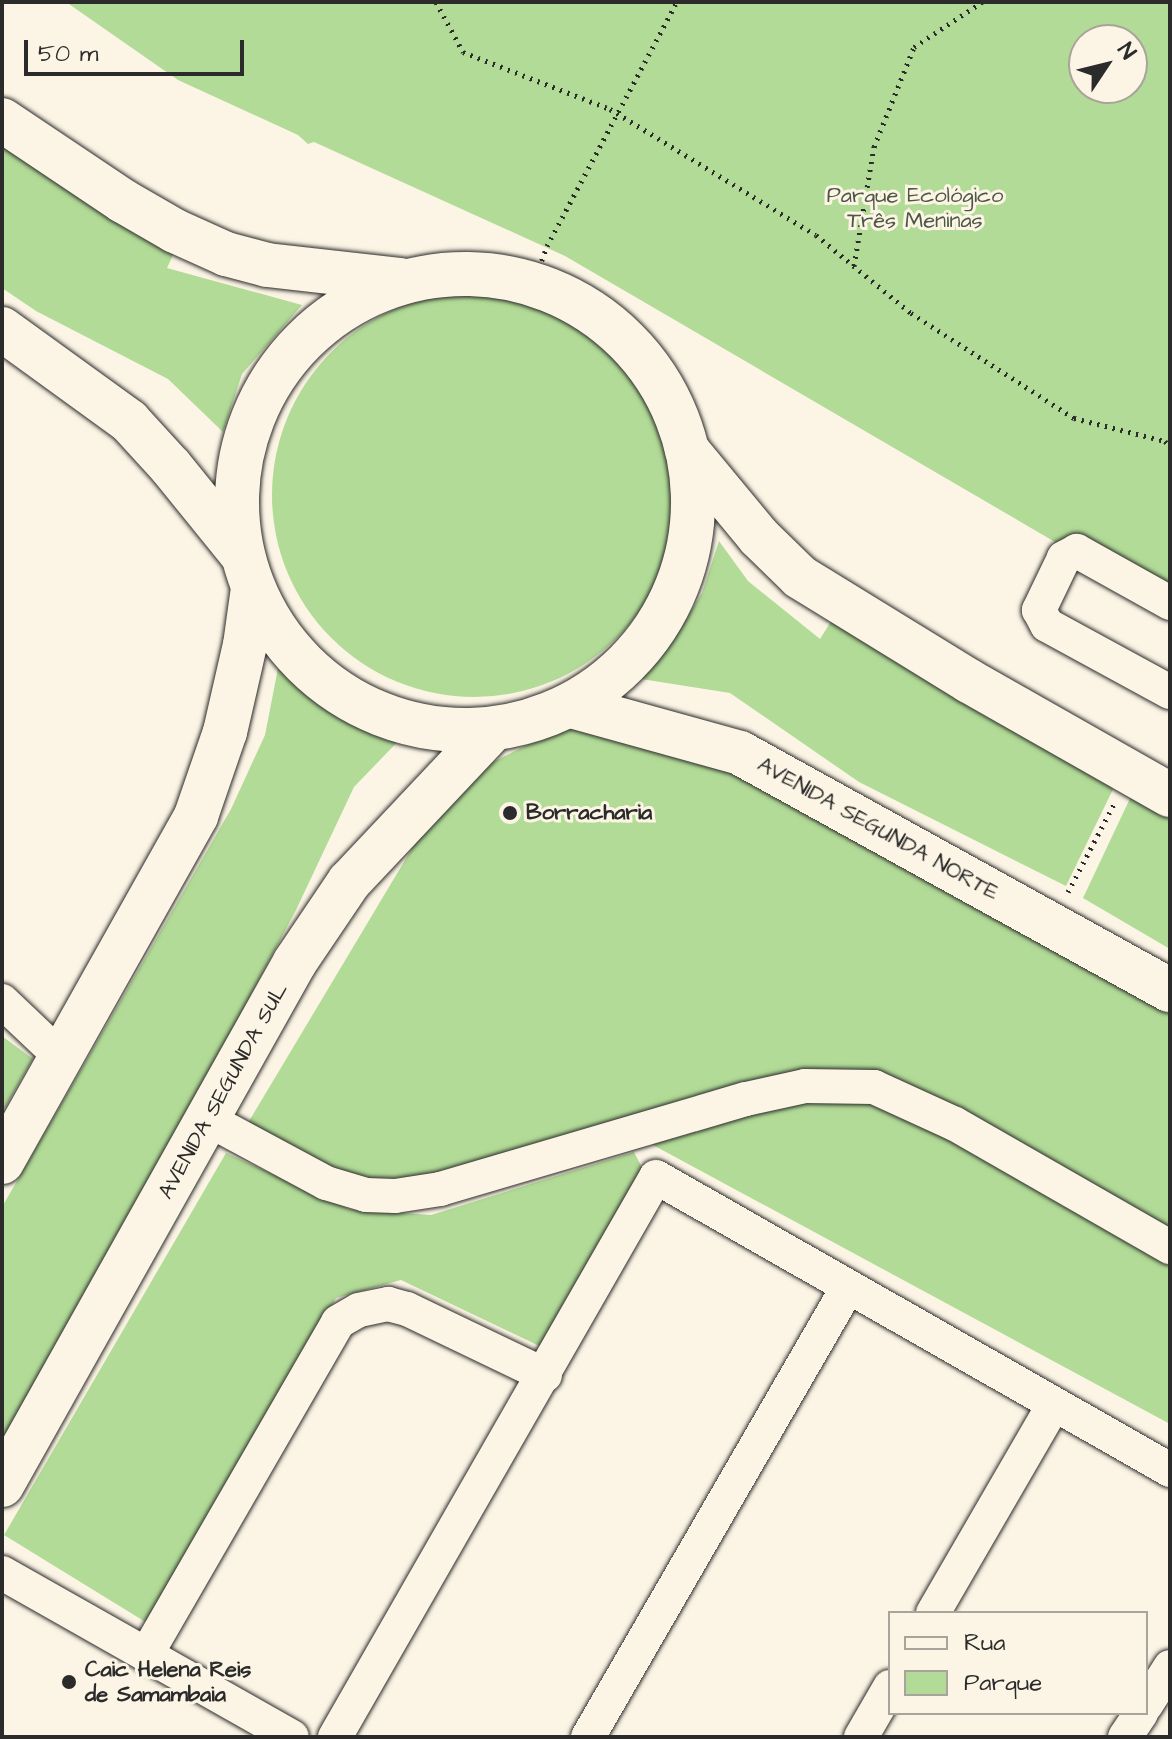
<!DOCTYPE html>
<html>
<head>
<meta charset="utf-8">
<style>
	body { margin:0 }
	#map { position:relative; width:1172px; height:1739px; overflow:hidden; background:#fcf5e5; font-family:"Architects Daughter",sans-serif }
	div>[style] { position:absolute }
	.green>* { inset:0; background:#b2db97 }
	.round { border-radius:50% }
	.path>* { height:5px; margin-top:-2.5px; transform-origin:0; background:repeating-linear-gradient(90deg,#2b2b2b 0 2px,transparent 0 8px) }
	.roads { filter:drop-shadow(0 0 2px #2b2b2b) drop-shadow(0 0 2px #2b2b2b) }
	.minor>* { height:34px; margin:-17px; padding:0 17px; transform-origin:17px; border-radius:17px; background:#fcf5e5 }
	.major>* { height:44px; margin:-22px; padding:0 22px; transform-origin:22px; border-radius:22px; background:#fcf5e5 }
	.major>.ring { margin:-22px; padding:0; box-sizing:content-box; background:none; border:44px solid #fcf5e5; border-radius:50% }
	.dots>* { width:22px; height:22px; translate:-50% -50%; box-sizing:border-box; border:4px solid #fcf5e5; border-radius:50% }
	span { translate:-50% -50%; white-space:nowrap; text-align:center; line-height:1.15; -webkit-text-stroke:6px #fcf5e5; paint-order:stroke }
	.park-label { font-size:22px; color:#4d5746 }
	.poi-label { font-size:22px; color:#2b2b2b; font-weight:700 }
	.left { translate:0 -50%; text-align:left }
	.street-label { font-size:22px; color:#2b2b2b }
	.frame { position:absolute; inset:0; border:4px solid #2b2b2b; pointer-events:none }
	.legend { position:absolute; left:888px; top:1611px; width:260px; height:104px; box-sizing:border-box; background:#fcf5e5; border:2px solid #a8a49b; margin:0; padding:10px 14px; list-style:none; font-size:24px; color:#2b2b2b }
	.legend li { display:flex; align-items:center; gap:16px; height:40px }
	.legend b { width:40px; border:2px solid #a8a49b }
	.north { position:absolute; left:1068px; top:24px; width:80px; height:80px; box-sizing:border-box; background:#fcf5e5; border:2px solid #a8a49b; border-radius:50%; rotate:55deg; font-size:22px; font-weight:700; line-height:32px; text-align:center; color:#2b2b2b }
	.north::after { content:''; display:block; margin:auto; width:28px; height:36px; background:#2b2b2b; clip-path:polygon(50% 0,100% 100%,50% 72%,0 100%) }
	.scale { position:absolute; left:24px; top:40px; width:220px; height:36px; box-sizing:border-box; border:4px solid #2b2b2b; border-top:0; padding-left:10px; font-size:24px; line-height:28px; white-space:nowrap; color:#2b2b2b; -webkit-text-stroke:6px #fcf5e5; paint-order:stroke }
</style>
</head>
<body>
<div id="map">
	<div class="green">
		<i style="clip-path:polygon(evenodd,66px 2px,1170px 2px,1170px 609px,565px 256px,314px 142px,308px 144px,298px 135px,178px 80px,66px 2px,1084px 40px,1132px 40px,1132px 88px,1084px 88px,1084px 40px)"></i>
		<i style="clip-path:polygon(2px 121px,180px 240px,167px 268px,302px 305px,242px 374px,223px 432px,168px 379px,36px 311px,2px 288px)"></i>
		<i class="round" style="left:272px;top:293px;width:404px;height:404px"></i>
		<i style="clip-path:polygon(719px 541px,748px 581px,820px 639px,835px 615px,1118px 779px,1066px 886px,859px 782px,730px 693px,635px 678px,674px 639px,702px 593px)"></i>
		<i style="clip-path:polygon(280px 658px,322px 699px,359px 718px,406px 733px,354px 787px,296px 910px,2px 1464px,2px 1207px,231px 809px,265px 735px)"></i>
		<i style="clip-path:polygon(587px 720px,753px 757px,1170px 991px,1170px 1424px,640px 1138px,431px 1206px,233px 1148px,429px 820px,487px 765px,537px 740px)"></i>
		<i style="clip-path:polygon(1134px 790px,1170px 809px,1170px 949px,1083px 898px)"></i>
		<i style="clip-path:polygon(2px 1036px,33px 1059px,2px 1113px)"></i>
		<i style="clip-path:polygon(634px 1152px,653px 1189px,554px 1353px,401px 1280px,336px 1298px,152px 1626px,4px 1535px,226px 1153px,349px 1209px,431px 1215px)"></i>
	</div>
	<div class="path">
		<i style="left:436px;top:2px;width:57px;rotate:61.6deg"></i>
		<i style="left:463px;top:52px;width:158px;rotate:21.2deg"></i>
		<i style="left:610px;top:109px;width:241px;rotate:31.5deg"></i>
		<i style="left:816px;top:235px;width:123px;rotate:39.4deg"></i>
		<i style="left:911px;top:313px;width:194px;rotate:32.8deg"></i>
		<i style="left:1074px;top:418px;width:94px;rotate:14.2deg"></i>
		<i style="left:1165px;top:441px;width:8px;rotate:50deg"></i>
		<i style="left:854px;top:266px;width:121px;rotate:-80.5deg"></i>
		<i style="left:874px;top:147px;width:108px;rotate:-68.2deg"></i>
		<i style="left:914px;top:47px;width:82px;rotate:-33.5deg"></i>
		<i style="left:533px;top:283px;width:40px;rotate:-69deg"></i>
		<i style="left:547px;top:246px;width:276px;rotate:-62deg"></i>
		<i style="left:1068px;top:892px;width:102px;rotate:-62.4deg"></i>
	</div>
	<div class="roads">
		<div class="minor">
			<i style="left:1170px;top:603px;width:107px;rotate:-150.8deg"></i>
			<i style="left:1077px;top:551px;width:15px;rotate:152deg"></i>
			<i style="left:1064px;top:558px;width:58px;rotate:115.7deg"></i>
			<i style="left:1039px;top:610px;width:17px;rotate:62deg"></i>
			<i style="left:1047px;top:625px;width:140px;rotate:28.6deg"></i>
			<i style="left:2px;top:1001px;width:81px;rotate:43.5deg"></i>
			<i style="left:209px;top:1120px;width:133px;rotate:28.3deg"></i>
			<i style="left:326px;top:1183px;width:42px;rotate:16.7deg"></i>
			<i style="left:366px;top:1195px;width:29px;rotate:2deg"></i>
			<i style="left:395px;top:1196px;width:46px;rotate:-8.8deg"></i>
			<i style="left:440px;top:1189px;width:319px;rotate:-16.4deg"></i>
			<i style="left:746px;top:1099px;width:60px;rotate:-12.4deg"></i>
			<i style="left:805px;top:1086px;width:69px;rotate:0.8deg"></i>
			<i style="left:874px;top:1087px;width:89px;rotate:24.6deg"></i>
			<i style="left:955px;top:1124px;width:248px;rotate:29.8deg"></i>
			<i style="left:2px;top:1573px;width:333px;rotate:29.5deg"></i>
			<i style="left:933px;top:1613px;width:239px;rotate:-59.9deg"></i>
			<i style="left:146px;top:1655px;width:384px;rotate:-60deg"></i>
			<i style="left:338px;top:1322px;width:24px;rotate:-30deg"></i>
			<i style="left:359px;top:1310px;width:30px;rotate:-12deg"></i>
			<i style="left:388px;top:1304px;width:20px;rotate:15deg"></i>
			<i style="left:407px;top:1309px;width:153px;rotate:25.6deg"></i>
			<i style="left:1146px;top:1705px;width:45px;rotate:-57.7deg"></i>
			<i style="left:335px;top:1737px;width:645px;rotate:-60.18deg"></i>
			<i style="left:656px;top:1177px;width:592px;rotate:29.68deg"></i>
			<i style="left:588px;top:1737px;width:520px;rotate:-59.98deg"></i>
			<i style="left:861px;top:1737px;width:58px;rotate:-59.9deg"></i>
			<i style="left:1125px;top:1737px;width:29px;rotate:-56deg"></i>
		</div>
		<div class="major">
			<i style="left:2px;top:120px;width:146px;rotate:33.8deg"></i>
			<i style="left:123px;top:201px;width:60px;rotate:30deg"></i>
			<i style="left:175px;top:231px;width:56px;rotate:24.3deg"></i>
			<i style="left:226px;top:254px;width:42px;rotate:15deg"></i>
			<i style="left:267px;top:265px;width:135px;rotate:6.4deg"></i>
			<i class="ring" style="left:237px;top:274px;width:412px;height:412px"></i>
			<i style="left:2px;top:329px;width:157px;rotate:35.9deg"></i>
			<i style="left:129px;top:421px;width:62px;rotate:47.6deg"></i>
			<i style="left:171px;top:467px;width:114px;rotate:51deg"></i>
			<i style="left:687px;top:450px;width:113px;rotate:50.4deg"></i>
			<i style="left:759px;top:537px;width:57px;rotate:44.3deg"></i>
			<i style="left:800px;top:577px;width:198px;rotate:31.6deg"></i>
			<i style="left:969px;top:681px;width:231px;rotate:29.6deg"></i>
			<i style="left:571px;top:706px;width:175px;rotate:15.5deg"></i>
			<i style="left:740px;top:753px;width:491px;rotate:28.9deg"></i>
			<i style="left:2px;top:1162px;width:397px;rotate:-60.7deg"></i>
			<i style="left:196px;top:816px;width:89px;rotate:-71deg"></i>
			<i style="left:225px;top:732px;width:89px;rotate:-77.1deg"></i>
			<i style="left:245px;top:645px;width:58px;rotate:-82deg"></i>
			<i style="left:2px;top:1485px;width:599px;rotate:-60.74deg"></i>
			<i style="left:295px;top:962px;width:97px;rotate:-56deg"></i>
			<i style="left:349px;top:882px;width:209px;rotate:-46.7deg"></i>
		</div>
	</div>
	<div class="dots">
		<i style="left:510px;top:813px;background:#2b2b2b"></i>
		<i style="left:69px;top:1682px;background:#2b2b2b"></i>
	</div>
	<div class="park-label">
		<span style="left:915px;top:208px">Parque Ecológico<br>Três Meninas</span>
	</div>
	<div class="poi-label">
		<span class="left" style="left:526px;top:813px">Borracharia</span>
		<span class="left" style="left:85px;top:1682px">Caic Helena Reis<br>de Samambaia</span>
	</div>
	<div class="street-label">
		<span style="left:878px;top:829px;rotate:29deg">AVENIDA SEGUNDA NORTE</span>
		<span style="left:223px;top:1091px;rotate:-61deg">AVENIDA SEGUNDA SUL</span>
	</div>
	<div class="frame"></div>
	<ul class="legend">
	<li><b style="height:10px;background:#fcf5e5"></b>Rua</li>
	<li><b style="height:22px;background:#b2db97"></b>Parque</li>
	</ul>
	<div class="north">N</div>
	<div class="scale">50 m</div>
</div>
</body>
</html>
